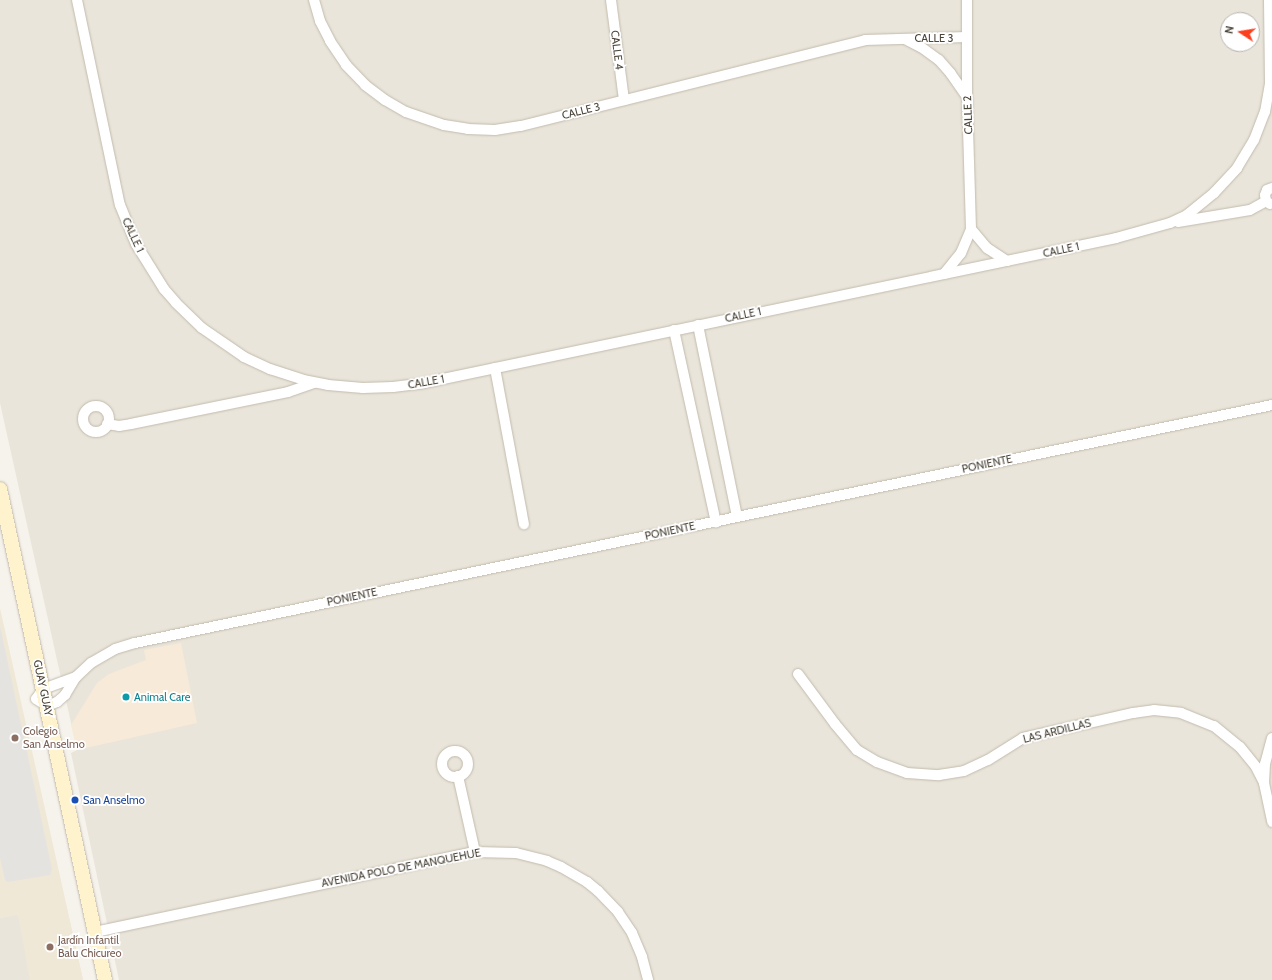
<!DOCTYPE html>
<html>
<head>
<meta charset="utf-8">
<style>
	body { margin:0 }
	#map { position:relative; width:1272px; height:980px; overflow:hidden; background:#f6f3ec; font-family:Cabin,sans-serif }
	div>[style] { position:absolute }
	.residential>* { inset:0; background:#eae5da }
	.commercial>* { inset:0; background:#f7ead8 }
	.education>* { inset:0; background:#efe8d6 }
	.parking>* { inset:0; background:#e5e3e0 }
	.roads { filter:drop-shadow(0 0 1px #c2bbae) drop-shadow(0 0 1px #c2bbae) }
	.street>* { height:10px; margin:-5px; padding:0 5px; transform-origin:5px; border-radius:5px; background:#fff }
	.street>.ring { margin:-5px; padding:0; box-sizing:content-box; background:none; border:10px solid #fff; border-radius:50% }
	.secondary>* { height:14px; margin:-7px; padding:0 7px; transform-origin:7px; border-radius:7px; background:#fff3cd }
	.dots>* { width:11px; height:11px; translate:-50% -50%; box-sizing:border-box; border:2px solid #fff; border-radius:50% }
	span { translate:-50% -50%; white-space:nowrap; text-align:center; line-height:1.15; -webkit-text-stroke:3.5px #fff; paint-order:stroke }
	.street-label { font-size:11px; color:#4b4439 }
	.culture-label { font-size:11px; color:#0d838f }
	.left { translate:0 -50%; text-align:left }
	.education-label { font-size:11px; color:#785e54 }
	.transit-label { font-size:11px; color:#164399 }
	.north { position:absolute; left:1220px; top:12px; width:40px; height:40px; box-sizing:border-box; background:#fff; border:1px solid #b7b4b0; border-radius:50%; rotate:282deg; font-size:11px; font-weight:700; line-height:16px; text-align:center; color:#4b4439 }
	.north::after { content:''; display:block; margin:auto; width:14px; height:18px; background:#fc3f1d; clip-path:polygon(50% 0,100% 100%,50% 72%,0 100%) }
</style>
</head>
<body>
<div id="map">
	<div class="residential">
		<i style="clip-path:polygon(evenodd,0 0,1272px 0,1272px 980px,119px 980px,71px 753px,77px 750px,0 403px,0 0,1228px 20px,1252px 20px,1252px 44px,1228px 44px,1228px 20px)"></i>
		<i style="clip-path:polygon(66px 904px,83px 980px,0 980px,0 918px)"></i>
	</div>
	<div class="commercial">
		<i style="clip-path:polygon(181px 643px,197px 723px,77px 750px,71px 725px,97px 683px,109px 674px,146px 660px,144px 650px)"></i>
	</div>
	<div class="education">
		<i style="clip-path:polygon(0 608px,58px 867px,83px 980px,30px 980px,18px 915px,0 918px)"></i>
	</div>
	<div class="parking">
		<i style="clip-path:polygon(0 626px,52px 869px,50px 875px,8px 882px,5px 880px,0 858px)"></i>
	</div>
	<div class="roads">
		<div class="street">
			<i style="left:77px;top:0;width:209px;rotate:78.2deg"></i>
			<i style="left:120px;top:205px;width:42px;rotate:67.7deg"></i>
			<i style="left:136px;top:244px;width:53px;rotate:58.1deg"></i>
			<i style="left:164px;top:289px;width:18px;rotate:49deg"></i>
			<i style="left:176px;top:303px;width:36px;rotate:44deg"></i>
			<i style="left:202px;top:328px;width:51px;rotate:34.6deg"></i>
			<i style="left:244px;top:357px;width:29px;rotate:25deg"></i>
			<i style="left:270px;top:369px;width:35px;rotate:18deg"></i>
			<i style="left:303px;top:380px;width:25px;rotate:11deg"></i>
			<i style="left:328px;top:385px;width:35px;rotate:5deg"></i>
			<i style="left:363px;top:388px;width:30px;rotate:-2deg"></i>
			<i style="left:393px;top:387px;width:31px;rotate:-7deg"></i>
			<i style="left:424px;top:383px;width:707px;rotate:-11.83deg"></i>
			<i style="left:1116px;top:238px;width:56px;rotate:-15.5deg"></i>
			<i style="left:1170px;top:223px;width:19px;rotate:-25deg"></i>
			<i style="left:1187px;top:215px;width:35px;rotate:-39deg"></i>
			<i style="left:1214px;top:193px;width:34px;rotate:-47deg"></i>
			<i style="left:1237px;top:168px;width:33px;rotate:-59deg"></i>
			<i style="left:1254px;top:140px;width:30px;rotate:-69deg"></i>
			<i style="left:1265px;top:112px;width:29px;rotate:-80deg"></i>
			<i style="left:1270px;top:83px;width:83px;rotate:-90.7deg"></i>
			<i style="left:314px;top:0;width:22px;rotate:74deg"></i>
			<i style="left:320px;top:21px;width:22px;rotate:63deg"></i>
			<i style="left:330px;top:41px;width:29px;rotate:56deg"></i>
			<i style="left:346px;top:65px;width:28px;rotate:46deg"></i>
			<i style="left:365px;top:85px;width:25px;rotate:37deg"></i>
			<i style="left:385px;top:100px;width:24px;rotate:30deg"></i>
			<i style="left:406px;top:112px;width:40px;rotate:18.9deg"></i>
			<i style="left:444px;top:125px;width:24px;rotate:9deg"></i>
			<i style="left:468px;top:129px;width:27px;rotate:2deg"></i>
			<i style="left:495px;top:130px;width:26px;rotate:-9deg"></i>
			<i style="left:521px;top:126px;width:355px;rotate:-14deg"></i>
			<i style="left:865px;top:40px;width:102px;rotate:-1.7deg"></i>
			<i style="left:611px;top:0;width:101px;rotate:82.6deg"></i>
			<i style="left:905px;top:39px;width:18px;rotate:27deg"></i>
			<i style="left:921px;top:47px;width:22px;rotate:36deg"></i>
			<i style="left:939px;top:60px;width:18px;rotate:49deg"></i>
			<i style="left:951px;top:74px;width:28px;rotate:55deg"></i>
			<i style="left:1270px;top:204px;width:5px;rotate:-143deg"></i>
			<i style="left:1266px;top:201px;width:6px;rotate:-99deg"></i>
			<i style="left:1265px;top:195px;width:5px;rotate:-68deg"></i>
			<i style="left:1267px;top:190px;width:5px;rotate:-22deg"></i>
			<i style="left:1178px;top:222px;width:73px;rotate:-9.5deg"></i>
			<i style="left:1250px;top:210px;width:18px;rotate:-29deg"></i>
			<i style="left:971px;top:229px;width:25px;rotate:50deg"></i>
			<i style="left:987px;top:248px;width:24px;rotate:33deg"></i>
			<i style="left:944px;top:274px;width:27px;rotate:-51deg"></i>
			<i style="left:961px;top:253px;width:26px;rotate:-67deg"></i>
			<i style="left:971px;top:229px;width:132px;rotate:-91.7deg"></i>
			<i style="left:967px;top:97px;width:97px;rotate:-90deg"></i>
			<i style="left:698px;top:325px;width:196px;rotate:78.5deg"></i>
			<i style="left:674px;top:330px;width:197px;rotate:77.7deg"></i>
			<i style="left:495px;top:368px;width:159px;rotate:79.5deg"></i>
			<i class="ring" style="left:83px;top:406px;width:16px;height:16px"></i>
			<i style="left:107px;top:424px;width:12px;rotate:9deg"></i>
			<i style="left:119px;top:426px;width:12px;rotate:-9deg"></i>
			<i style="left:131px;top:424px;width:160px;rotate:-11.5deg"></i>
			<i style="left:288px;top:392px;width:28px;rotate:-19deg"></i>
			<i style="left:798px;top:674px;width:62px;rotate:53.5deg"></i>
			<i style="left:835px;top:724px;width:34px;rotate:50deg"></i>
			<i style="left:857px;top:750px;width:23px;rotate:31deg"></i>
			<i style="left:877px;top:762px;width:32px;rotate:20deg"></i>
			<i style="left:907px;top:773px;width:32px;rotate:4deg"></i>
			<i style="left:939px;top:775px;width:25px;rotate:-9deg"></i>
			<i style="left:964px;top:771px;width:26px;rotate:-25deg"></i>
			<i style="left:988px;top:760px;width:41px;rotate:-32.2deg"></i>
			<i style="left:1023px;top:738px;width:113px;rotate:-12.8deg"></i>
			<i style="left:1133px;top:713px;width:21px;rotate:-8deg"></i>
			<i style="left:1154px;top:710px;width:27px;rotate:6deg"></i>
			<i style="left:1181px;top:713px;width:35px;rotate:22deg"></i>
			<i style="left:1214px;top:726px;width:33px;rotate:39deg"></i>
			<i style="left:1240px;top:747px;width:26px;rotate:51deg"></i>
			<i style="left:1256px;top:767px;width:18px;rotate:63deg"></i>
			<i style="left:76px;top:677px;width:35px;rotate:160deg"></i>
			<i style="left:43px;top:689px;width:12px;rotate:125deg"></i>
			<i style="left:36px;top:699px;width:13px;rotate:32deg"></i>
			<i style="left:47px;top:706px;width:11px;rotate:-22deg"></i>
			<i style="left:57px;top:702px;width:11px;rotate:-41deg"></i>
			<i style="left:65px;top:695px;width:21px;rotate:-59deg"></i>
			<i style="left:76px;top:677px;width:21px;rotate:-43deg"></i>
			<i style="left:91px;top:663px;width:28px;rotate:-30deg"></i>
			<i style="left:115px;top:649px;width:21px;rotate:-17deg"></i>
			<i style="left:135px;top:643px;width:1162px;rotate:-11.82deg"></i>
			<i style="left:1272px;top:738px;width:27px;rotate:105deg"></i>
			<i style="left:1265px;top:764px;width:19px;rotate:93deg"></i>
			<i style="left:1264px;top:783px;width:40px;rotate:78deg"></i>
			<i class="ring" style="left:442px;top:751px;width:16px;height:16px"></i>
			<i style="left:458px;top:776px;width:78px;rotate:77.4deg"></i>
			<i style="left:95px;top:932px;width:388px;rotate:-11.9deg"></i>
			<i style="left:475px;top:852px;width:41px;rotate:1.4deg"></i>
			<i style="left:516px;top:853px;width:32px;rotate:14deg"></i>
			<i style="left:547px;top:861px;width:15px;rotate:23deg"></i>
			<i style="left:561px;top:867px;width:30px;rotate:30deg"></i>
			<i style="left:587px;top:882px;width:14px;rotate:39deg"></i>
			<i style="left:598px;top:891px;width:29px;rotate:46deg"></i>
			<i style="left:618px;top:912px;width:25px;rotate:56deg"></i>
			<i style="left:632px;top:933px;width:26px;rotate:67deg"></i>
			<i style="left:642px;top:957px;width:24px;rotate:75deg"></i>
		</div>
		<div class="secondary">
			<i style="left:0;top:489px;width:502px;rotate:77.93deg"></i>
		</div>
	</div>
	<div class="dots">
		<i style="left:126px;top:697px;background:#0f9aa8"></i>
		<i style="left:15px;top:738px;background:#8d6e63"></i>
		<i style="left:75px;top:800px;background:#1a4fb4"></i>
		<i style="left:50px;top:947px;background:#8d6e63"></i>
	</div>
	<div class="street-label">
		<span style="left:934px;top:38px">CALLE 3</span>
		<span style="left:617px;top:50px;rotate:83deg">CALLE 4</span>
		<span style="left:581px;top:111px;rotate:-14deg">CALLE 3</span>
		<span style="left:968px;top:115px;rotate:-92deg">CALLE 2</span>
		<span style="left:133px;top:235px;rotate:65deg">CALLE 1</span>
		<span style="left:1061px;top:250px;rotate:-12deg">CALLE 1</span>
		<span style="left:743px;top:315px;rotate:-12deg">CALLE 1</span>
		<span style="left:426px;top:382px;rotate:-10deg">CALLE 1</span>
		<span style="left:987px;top:464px;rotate:-12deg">PONIENTE</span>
		<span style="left:670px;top:531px;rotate:-12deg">PONIENTE</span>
		<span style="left:352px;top:597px;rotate:-12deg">PONIENTE</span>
		<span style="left:43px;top:688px;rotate:78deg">GUAY GUAY</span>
		<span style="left:1057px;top:731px;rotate:-14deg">LAS ARDILLAS</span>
		<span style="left:401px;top:868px;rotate:-11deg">AVENIDA POLO DE MANQUEHUE</span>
	</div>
	<div class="culture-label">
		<span class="left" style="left:134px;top:697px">Animal Care</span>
	</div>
	<div class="education-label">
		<span class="left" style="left:23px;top:738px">Colegio<br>San Anselmo</span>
		<span class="left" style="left:58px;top:947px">Jardín Infantil<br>Balu Chicureo</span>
	</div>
	<div class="transit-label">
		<span class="left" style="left:83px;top:800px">San Anselmo</span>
	</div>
	<div class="north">N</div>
</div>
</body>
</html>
